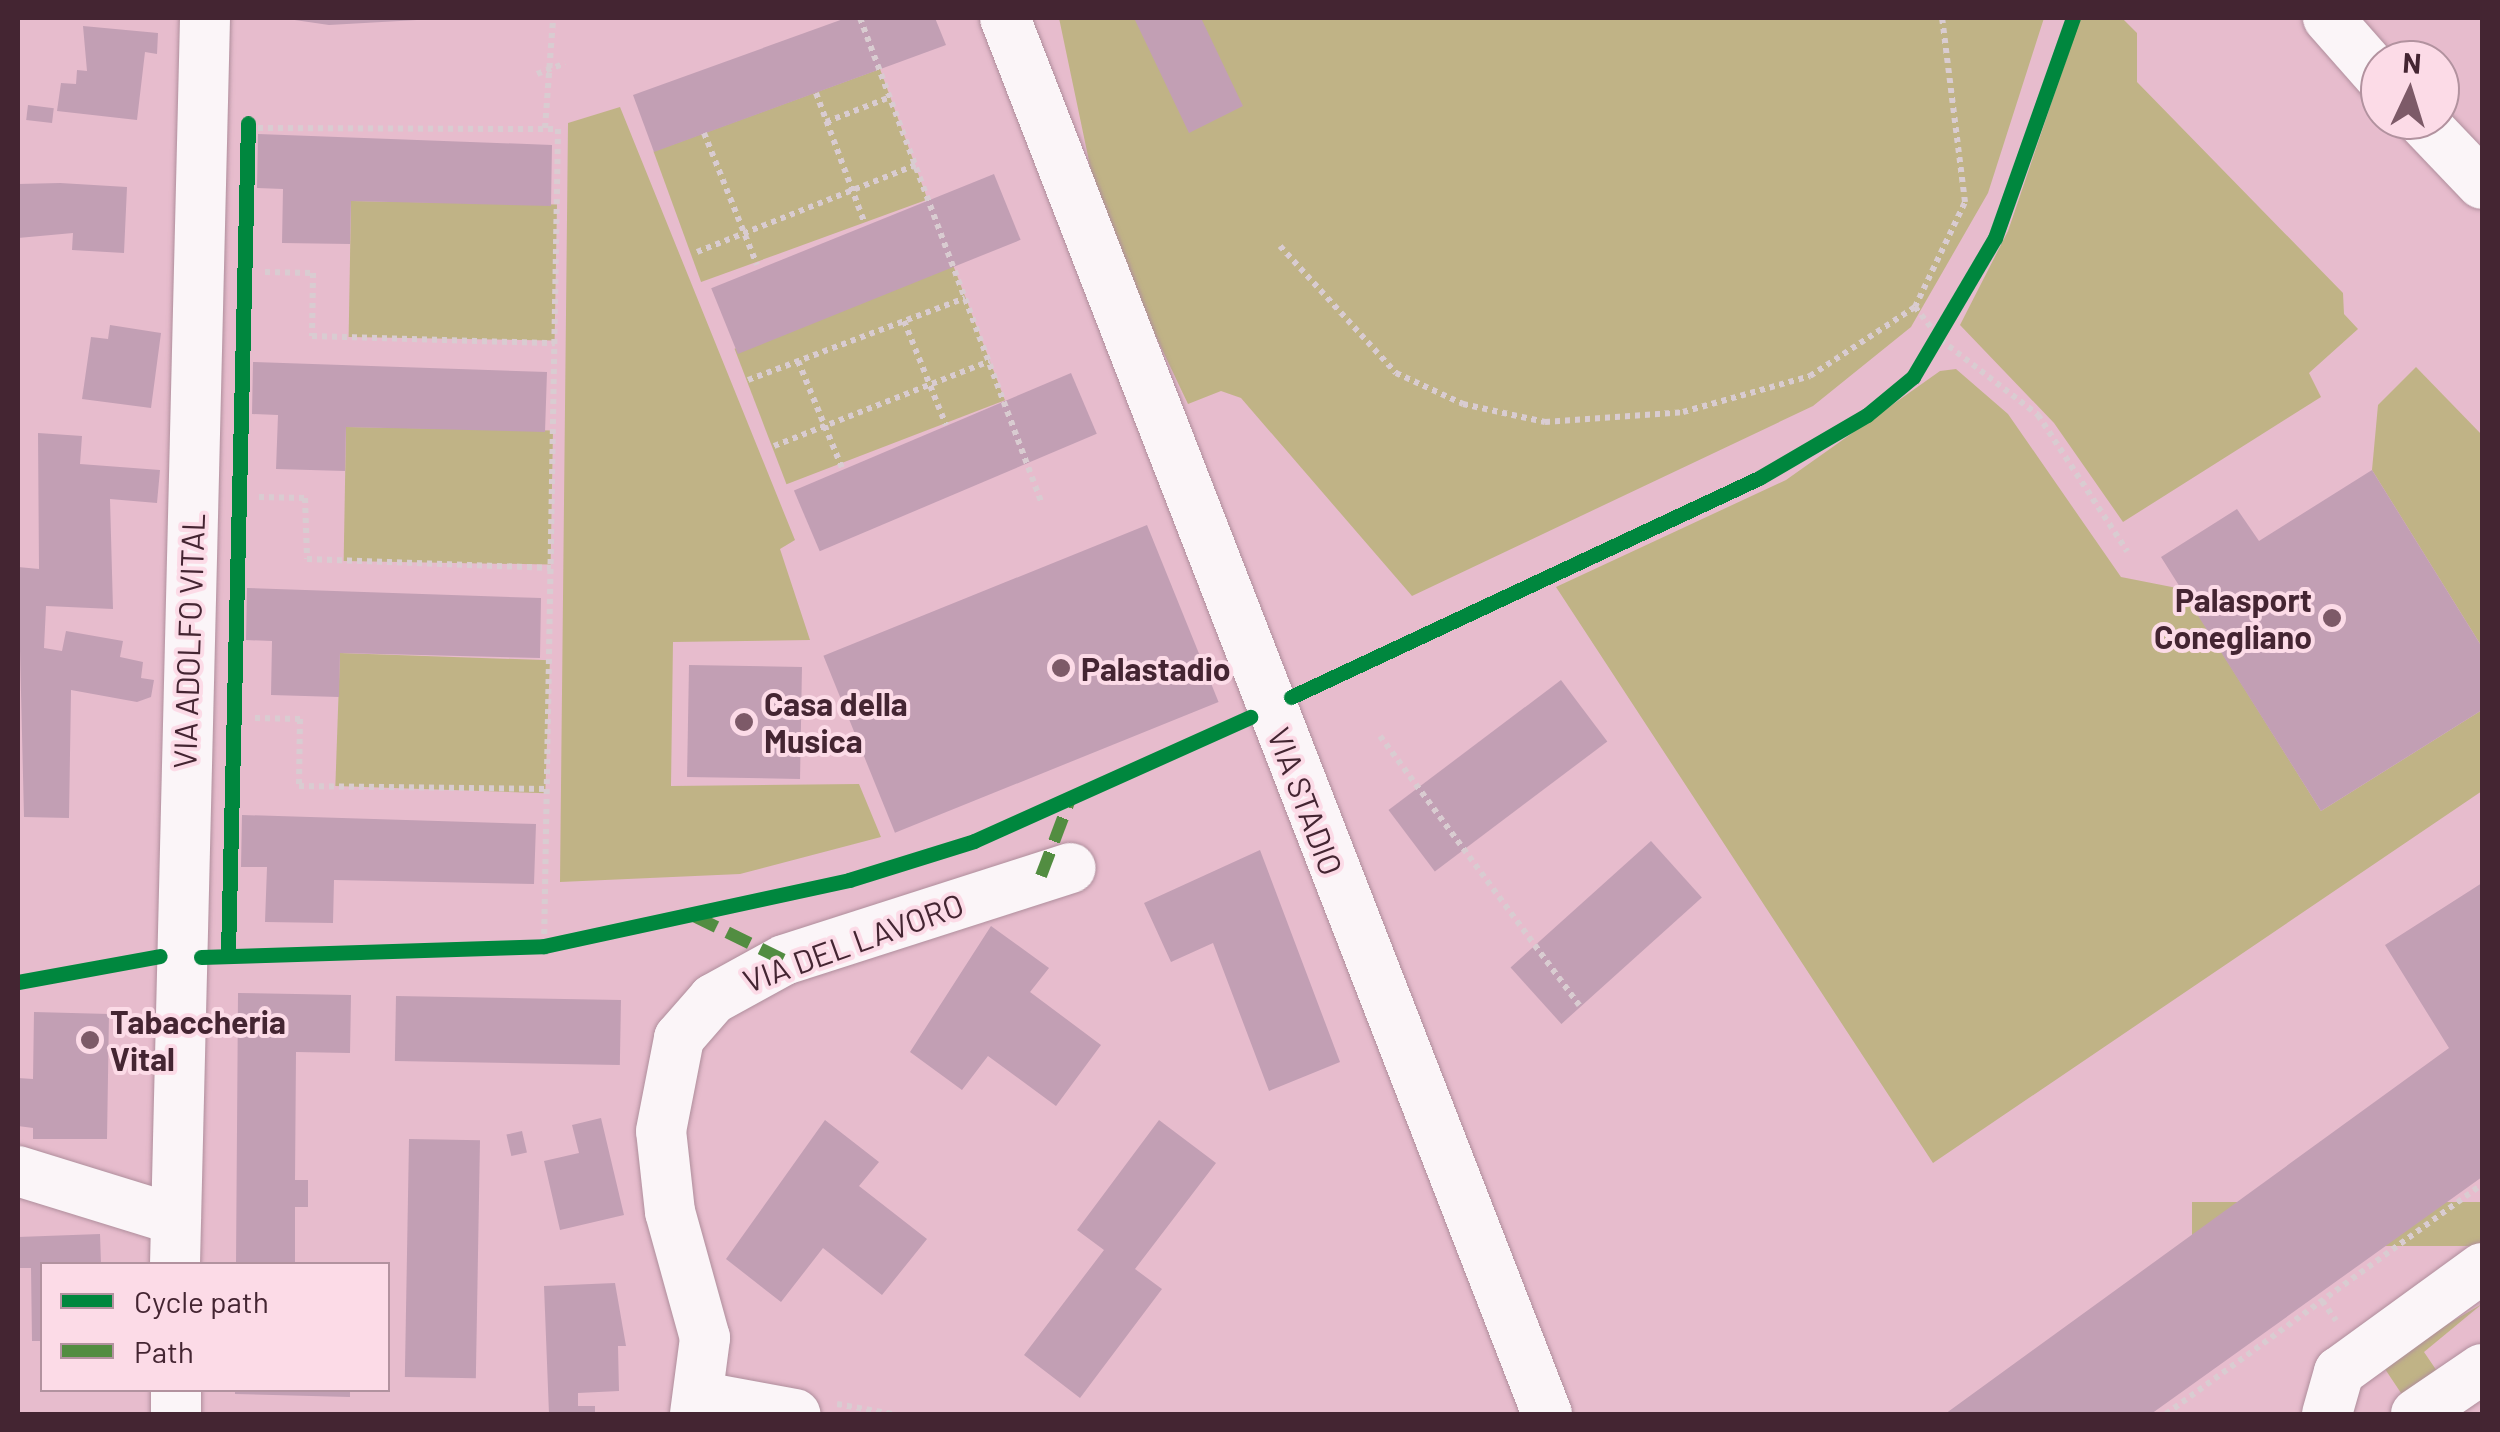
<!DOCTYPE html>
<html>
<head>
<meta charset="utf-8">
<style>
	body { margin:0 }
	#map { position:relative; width:2500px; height:1432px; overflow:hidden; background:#e7bccd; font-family:Barlow,sans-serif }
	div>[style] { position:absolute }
	.green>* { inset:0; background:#c0b386; transform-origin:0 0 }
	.building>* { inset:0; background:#c29fb4; transform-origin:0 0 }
	.path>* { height:6px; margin-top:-3px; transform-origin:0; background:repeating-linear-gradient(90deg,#d9ccd1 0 5px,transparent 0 10px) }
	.roads { filter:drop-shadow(0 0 2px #af8e9c) drop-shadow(0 0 2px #af8e9c) }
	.minor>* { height:50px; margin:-25px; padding:0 25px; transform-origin:25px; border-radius:25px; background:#fbf5f8 }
	.quiet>* { height:12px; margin-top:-6px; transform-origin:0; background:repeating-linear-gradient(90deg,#528d41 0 25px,transparent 0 37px) }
	.cycleway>* { height:15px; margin:-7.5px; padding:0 7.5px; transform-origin:7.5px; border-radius:7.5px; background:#00873e }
	.dots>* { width:28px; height:28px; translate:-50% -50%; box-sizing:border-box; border:5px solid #fcdbe7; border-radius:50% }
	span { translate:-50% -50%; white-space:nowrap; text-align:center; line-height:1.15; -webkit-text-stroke:8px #fcdbe7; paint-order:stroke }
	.poi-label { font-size:32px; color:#442532; font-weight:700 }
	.right { translate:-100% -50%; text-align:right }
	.left { translate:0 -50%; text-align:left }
	.street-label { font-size:32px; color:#442532 }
	.frame { position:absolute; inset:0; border:20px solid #442532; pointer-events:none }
	.legend { position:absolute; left:40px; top:1262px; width:350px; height:130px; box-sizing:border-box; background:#fcdbe7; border:2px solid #b2929f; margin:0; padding:12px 18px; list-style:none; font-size:30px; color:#442532 }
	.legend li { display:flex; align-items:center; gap:20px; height:50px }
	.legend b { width:50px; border:2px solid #b2929f }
	.north { position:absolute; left:2360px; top:40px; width:100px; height:100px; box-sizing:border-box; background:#fcdbe7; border:2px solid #b2929f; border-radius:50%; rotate:4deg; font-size:28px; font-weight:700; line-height:40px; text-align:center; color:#442532 }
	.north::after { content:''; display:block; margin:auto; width:35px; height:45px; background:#7d5a68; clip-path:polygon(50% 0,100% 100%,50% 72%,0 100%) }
</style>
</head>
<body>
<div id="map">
	<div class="green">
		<i style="clip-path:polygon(1059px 18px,2044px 18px,1988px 193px,1911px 327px,1813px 406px,1412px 596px,1241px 398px,1221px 391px,1188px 404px,1102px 223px)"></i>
		<i style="clip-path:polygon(2122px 18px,2137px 33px,2137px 82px,2343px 293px,2344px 314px,2358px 329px,2309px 373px,2321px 397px,2123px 522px,2054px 423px,1960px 325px,2008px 231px,2080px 19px)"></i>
		<i style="left:880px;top:69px;width:139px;height:241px;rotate:70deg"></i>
		<i style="clip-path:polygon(620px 107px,795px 540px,780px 549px,810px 640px,673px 642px,671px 786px,859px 784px,881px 837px,740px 874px,560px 882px,568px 123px)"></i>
		<i style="left:351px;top:201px;width:206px;height:136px;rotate:1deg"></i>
		<i style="left:953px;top:265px;width:145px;height:234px;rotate:69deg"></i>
		<i style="clip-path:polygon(2416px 367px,2482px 435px,2482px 647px,2372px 470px,2378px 405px)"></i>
		<i style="clip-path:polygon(1956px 369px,2008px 414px,2121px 577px,2182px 589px,2321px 811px,2482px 710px,2482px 791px,1933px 1163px,1556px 587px,1786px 480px,1940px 371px)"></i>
		<i style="left:346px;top:427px;width:207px;height:134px;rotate:1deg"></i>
		<i style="left:340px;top:653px;width:210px;height:133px;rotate:2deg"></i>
		<i style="left:2482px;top:1202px;width:44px;height:290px;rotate:90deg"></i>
		<i style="clip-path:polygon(2482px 1304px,2424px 1352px,2441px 1377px,2407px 1402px,2381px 1363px)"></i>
	</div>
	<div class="building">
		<i style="clip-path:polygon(281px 18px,417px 18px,417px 20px,329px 25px)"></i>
		<i style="clip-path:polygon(846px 18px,935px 18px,946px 45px,654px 152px,633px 95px)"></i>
		<i style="clip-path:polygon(1134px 18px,1201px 18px,1243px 106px,1189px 133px)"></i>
		<i style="clip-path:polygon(83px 26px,158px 33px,157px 54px,145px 52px,137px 120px,57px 111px,61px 83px,76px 84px,77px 70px,87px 71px)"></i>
		<i style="left:28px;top:105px;width:26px;height:15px;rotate:7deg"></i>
		<i style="clip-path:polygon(258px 134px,552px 145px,551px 206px,351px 201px,350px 244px,282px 243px,283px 189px,257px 188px)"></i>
		<i style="left:994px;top:174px;width:71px;height:305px;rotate:68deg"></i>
		<i style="clip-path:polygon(60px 183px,127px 187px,124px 253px,72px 250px,73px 233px,18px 238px,18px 184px)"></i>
		<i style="clip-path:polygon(110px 325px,161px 333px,151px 408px,82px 399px,91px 337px,108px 339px)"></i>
		<i style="clip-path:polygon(253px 362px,547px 372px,545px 432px,346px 427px,345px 471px,276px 469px,278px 415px,252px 414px)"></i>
		<i style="left:1071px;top:373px;width:66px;height:301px;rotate:67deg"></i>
		<i style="clip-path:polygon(38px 433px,82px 436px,80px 464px,160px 470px,157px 503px,110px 499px,113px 609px,46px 606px,44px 648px,62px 651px,66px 631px,123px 641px,120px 657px,143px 662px,141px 678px,154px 680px,151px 697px,137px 702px,71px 690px,69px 818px,24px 817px,18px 567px,39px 569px)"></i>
		<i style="clip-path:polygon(2372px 470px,2482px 647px,2482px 710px,2321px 811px,2161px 557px,2237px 509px,2259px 541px)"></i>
		<i style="left:1147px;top:525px;width:191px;height:349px;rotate:68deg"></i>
		<i style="clip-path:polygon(247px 588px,541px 598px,540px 658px,340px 653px,339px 697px,271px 695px,272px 641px,246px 640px)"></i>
		<i style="left:689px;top:665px;width:113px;height:112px;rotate:1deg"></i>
		<i style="left:1561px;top:680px;width:77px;height:216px;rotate:53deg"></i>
		<i style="clip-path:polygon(242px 815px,536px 824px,534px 884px,334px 880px,333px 923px,265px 922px,267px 867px,241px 867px)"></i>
		<i style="left:1651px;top:841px;width:76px;height:189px;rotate:48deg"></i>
		<i style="clip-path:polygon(1260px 850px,1340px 1062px,1269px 1091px,1213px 943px,1171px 962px,1144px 903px)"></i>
		<i style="clip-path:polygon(2482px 883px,2482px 1177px,2151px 1414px,1945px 1414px,2449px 1048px,2385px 945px)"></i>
		<i style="clip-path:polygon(991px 926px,1049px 968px,1030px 992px,1101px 1045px,1056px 1106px,988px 1056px,962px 1090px,910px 1052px)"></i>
		<i style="clip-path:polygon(238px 993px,351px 995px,350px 1053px,296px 1052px,295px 1180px,308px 1180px,308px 1207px,295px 1207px,295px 1264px,236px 1264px)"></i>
		<i style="left:396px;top:996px;width:225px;height:65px;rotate:1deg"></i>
		<i style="clip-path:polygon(34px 1012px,109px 1014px,107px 1139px,33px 1139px,33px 1128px,18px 1126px,18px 1078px,33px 1079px)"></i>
		<i style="clip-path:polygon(601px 1118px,624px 1215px,560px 1230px,544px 1161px,579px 1153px,572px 1125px)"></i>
		<i style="clip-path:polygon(825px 1120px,879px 1162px,859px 1186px,927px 1239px,882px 1295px,823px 1248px,781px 1302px,726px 1259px)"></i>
		<i style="clip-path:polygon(1159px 1120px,1216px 1163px,1135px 1269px,1162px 1289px,1080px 1398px,1024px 1355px,1104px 1250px,1077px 1230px)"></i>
		<i style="left:522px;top:1131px;width:22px;height:16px;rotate:77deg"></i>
		<i style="left:409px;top:1139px;width:71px;height:238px;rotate:1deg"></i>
		<i style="clip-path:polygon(100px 1234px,101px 1264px,42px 1264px,42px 1341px,32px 1341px,31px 1268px,18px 1268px,18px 1237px)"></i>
		<i style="clip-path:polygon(615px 1283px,626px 1346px,618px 1346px,619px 1391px,578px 1393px,578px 1406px,595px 1406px,595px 1414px,549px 1414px,544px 1286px)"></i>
		<i style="clip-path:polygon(235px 1390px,350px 1390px,350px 1397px,235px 1394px)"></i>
	</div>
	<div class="path">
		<i style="left:860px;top:18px;width:519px;rotate:69.47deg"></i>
		<i style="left:537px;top:74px;width:30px;rotate:-21deg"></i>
		<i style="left:816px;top:93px;width:140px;rotate:69.5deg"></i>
		<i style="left:826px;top:122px;width:69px;rotate:-21.3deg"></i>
		<i style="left:248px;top:128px;width:310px;rotate:0.2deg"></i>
		<i style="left:558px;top:129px;width:817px;rotate:90.98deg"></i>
		<i style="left:545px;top:128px;width:110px;rotate:-85.8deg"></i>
		<i style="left:704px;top:133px;width:142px;rotate:68.1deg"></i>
		<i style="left:1280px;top:246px;width:172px;rotate:47.6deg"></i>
		<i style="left:1396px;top:373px;width:74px;rotate:24.8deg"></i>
		<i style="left:1463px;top:404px;width:84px;rotate:12.4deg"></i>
		<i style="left:1545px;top:422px;width:138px;rotate:-4.1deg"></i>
		<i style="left:1683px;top:412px;width:132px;rotate:-15.8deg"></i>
		<i style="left:1810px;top:376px;width:126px;rotate:-33.3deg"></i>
		<i style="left:1915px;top:307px;width:116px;rotate:-64.5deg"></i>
		<i style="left:1965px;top:202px;width:185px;rotate:-97.1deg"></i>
		<i style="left:697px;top:252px;width:236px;rotate:-21.7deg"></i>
		<i style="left:265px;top:272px;width:48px;rotate:1.2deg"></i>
		<i style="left:313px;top:273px;width:63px;rotate:90.9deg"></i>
		<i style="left:312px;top:336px;width:243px;rotate:1.7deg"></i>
		<i style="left:1915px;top:307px;width:42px;rotate:51.8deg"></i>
		<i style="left:1941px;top:340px;width:123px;rotate:37.7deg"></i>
		<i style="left:2038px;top:415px;width:163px;rotate:56.8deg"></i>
		<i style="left:904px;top:321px;width:112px;rotate:68deg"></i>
		<i style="left:798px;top:361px;width:116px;rotate:67.6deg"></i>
		<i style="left:748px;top:380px;width:232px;rotate:-20.7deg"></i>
		<i style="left:774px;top:446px;width:232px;rotate:-21.5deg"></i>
		<i style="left:259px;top:497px;width:46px;rotate:1.2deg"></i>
		<i style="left:305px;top:498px;width:61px;rotate:88.1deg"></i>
		<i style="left:307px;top:559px;width:244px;rotate:2.1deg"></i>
		<i style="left:255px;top:718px;width:45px;rotate:1.3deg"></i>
		<i style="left:300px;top:719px;width:67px;rotate:90.9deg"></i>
		<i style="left:299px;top:786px;width:249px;rotate:0.7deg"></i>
		<i style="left:1380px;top:736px;width:335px;rotate:53.5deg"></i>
		<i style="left:2322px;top:1301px;width:24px;rotate:54deg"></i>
		<i style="left:837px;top:1404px;width:56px;rotate:10.3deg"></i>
		<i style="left:2166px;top:1414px;width:391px;rotate:-36deg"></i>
	</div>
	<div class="roads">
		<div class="minor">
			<i style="left:1005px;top:18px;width:1498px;rotate:68.78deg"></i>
			<i style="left:2328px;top:18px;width:79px;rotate:48.6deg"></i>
			<i style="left:2421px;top:120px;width:88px;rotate:46.4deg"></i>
			<i style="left:18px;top:1171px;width:165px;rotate:17.2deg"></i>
			<i style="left:175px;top:1264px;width:1246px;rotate:-88.62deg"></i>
			<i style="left:176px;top:1390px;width:24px;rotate:90deg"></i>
			<i style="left:703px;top:1397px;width:94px;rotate:10.5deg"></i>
			<i style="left:695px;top:1414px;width:77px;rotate:-82.5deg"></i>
			<i style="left:705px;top:1338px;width:131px;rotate:-105.5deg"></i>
			<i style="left:670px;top:1212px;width:81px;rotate:-96.3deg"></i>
			<i style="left:661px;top:1131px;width:95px;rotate:-79deg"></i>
			<i style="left:679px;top:1038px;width:52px;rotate:-48.9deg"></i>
			<i style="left:713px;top:999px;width:81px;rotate:-28.8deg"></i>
			<i style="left:784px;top:960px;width:301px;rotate:-17.8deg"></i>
			<i style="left:2327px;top:1414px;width:44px;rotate:-74.1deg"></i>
			<i style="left:2339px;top:1372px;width:177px;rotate:-36deg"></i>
			<i style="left:2416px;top:1414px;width:80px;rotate:-34.3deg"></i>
		</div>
	</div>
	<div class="quiet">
		<i style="left:1041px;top:876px;width:79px;rotate:-69.3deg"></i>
		<i style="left:694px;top:916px;width:100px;rotate:26.1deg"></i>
	</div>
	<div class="cycleway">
		<i style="left:1291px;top:697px;width:517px;rotate:-25.08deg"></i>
		<i style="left:1759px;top:478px;width:125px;rotate:-30.3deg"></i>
		<i style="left:1867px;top:415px;width:60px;rotate:-39.6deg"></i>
		<i style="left:1913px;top:377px;width:161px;rotate:-59.5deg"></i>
		<i style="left:1995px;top:238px;width:233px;rotate:-70.5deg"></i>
		<i style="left:228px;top:953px;width:830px;rotate:-88.62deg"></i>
		<i style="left:201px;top:957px;width:343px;rotate:-1.8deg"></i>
		<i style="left:544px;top:946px;width:312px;rotate:-12.2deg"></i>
		<i style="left:849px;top:880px;width:131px;rotate:-17.3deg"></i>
		<i style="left:974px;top:841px;width:303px;rotate:-24.2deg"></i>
		<i style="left:18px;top:982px;width:144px;rotate:-10.4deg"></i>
	</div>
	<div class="dots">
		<i style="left:2332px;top:618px;background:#7d5a68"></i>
		<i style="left:1061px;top:668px;background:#7d5a68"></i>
		<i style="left:744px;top:722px;background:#7d5a68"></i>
		<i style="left:90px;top:1040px;background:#7d5a68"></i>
	</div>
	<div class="poi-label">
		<span class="right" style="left:2312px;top:618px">Palasport<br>Conegliano</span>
		<span class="left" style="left:1081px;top:668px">Palastadio</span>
		<span class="left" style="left:764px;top:722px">Casa della<br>Musica</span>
		<span class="left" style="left:110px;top:1040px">Tabaccheria<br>Vital</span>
	</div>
	<div class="street-label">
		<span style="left:188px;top:641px;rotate:-88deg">VIA ADOLFO VITAL</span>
		<span style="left:1306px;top:801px;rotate:69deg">VIA STADIO</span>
		<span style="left:853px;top:942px;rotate:-20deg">VIA DEL LAVORO</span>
	</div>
	<div class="frame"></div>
	<ul class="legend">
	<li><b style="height:12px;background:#00873e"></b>Cycle path</li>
	<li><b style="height:12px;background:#528d41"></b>Path</li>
	</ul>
	<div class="north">N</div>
</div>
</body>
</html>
